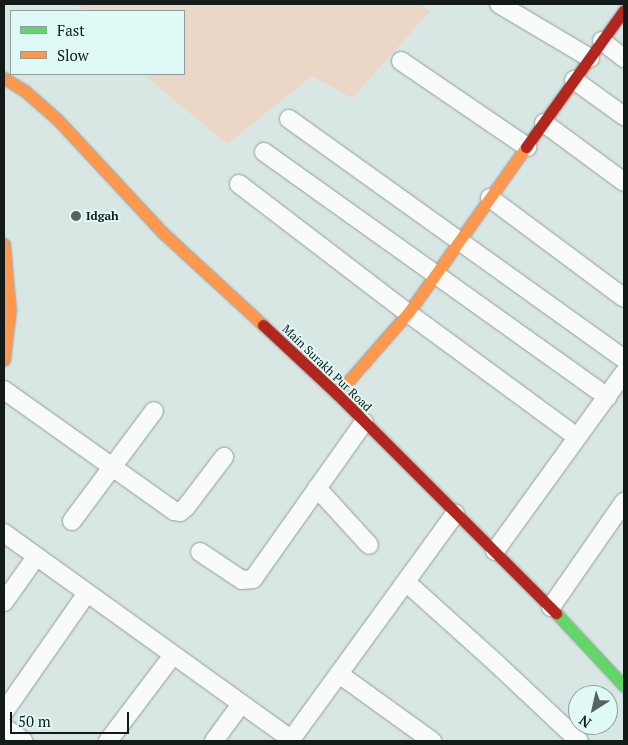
<!DOCTYPE html>
<html>
<head>
<meta charset="utf-8">
<style>
	body { margin:0 }
	#map { position:relative; width:628px; height:745px; overflow:hidden; background:#d8e6e4; font-family:"PT Serif",serif }
	div>[style] { position:absolute }
	.green>* { inset:0; background:#ebd7c6 }
	.roads { filter:drop-shadow(0 0 1px #939e9c) drop-shadow(0 0 1px #939e9c) }
	.street>* { height:18px; margin:-9px; padding:0 9px; transform-origin:9px; border-radius:9px; background:#f9fbfb }
	.fast>* { height:11px; margin:-5.5px; padding:0 5.5px; transform-origin:5.5px; border-radius:5.5px; background:#63d668 }
	.slow>* { height:11px; margin:-5.5px; padding:0 5.5px; transform-origin:5.5px; border-radius:5.5px; background:#ff974d }
	.jam>* { height:11px; margin:-5.5px; padding:0 5.5px; transform-origin:5.5px; border-radius:5.5px; background:#b3261e }
	.dots>* { width:14px; height:14px; translate:-50% -50%; box-sizing:border-box; border:2px solid #dff9f6; border-radius:50% }
	span { translate:-50% -50%; white-space:nowrap; text-align:center; line-height:1.15; -webkit-text-stroke:4px #dff9f6; paint-order:stroke }
	.poi-label { font-size:12px; color:#121b1a; font-weight:700 }
	.left { translate:0 -50%; text-align:left }
	.street-label { font-size:12px; color:#121b1a }
	.frame { position:absolute; inset:0; border:5px solid #121b1a; pointer-events:none }
	.legend { position:absolute; left:10px; top:10px; width:175px; height:65px; box-sizing:border-box; background:#dff9f6; border:1px solid #8da09e; margin:0; padding:6px 9px; list-style:none; font-size:15px; color:#121b1a }
	.legend li { display:flex; align-items:center; gap:10px; height:25px }
	.legend b { width:25px; border:1px solid #8da09e }
	.north { position:absolute; left:568px; top:685px; width:50px; height:50px; box-sizing:border-box; background:#dff9f6; border:1px solid #8da09e; border-radius:50%; rotate:215deg; font-size:14px; font-weight:700; line-height:20px; text-align:center; color:#121b1a }
	.north::after { content:''; display:block; margin:auto; width:18px; height:22px; background:#576261; clip-path:polygon(50% 0,100% 100%,50% 72%,0 100%) }
	.scale { position:absolute; left:10px; top:712px; width:119px; height:22px; box-sizing:border-box; border:2px solid #121b1a; border-top:0; padding-left:6px; font-size:15px; line-height:18px; white-space:nowrap; color:#121b1a; -webkit-text-stroke:4px #dff9f6; paint-order:stroke }
</style>
</head>
<body>
<div id="map">
	<div class="green">
		<i style="clip-path:polygon(76px 4px,420px 4px,430px 11px,352px 98px,312px 76px,227px 144px,143px 74px,184px 74px,184px 11px,84px 11px)"></i>
	</div>
	<div class="roads">
		<div class="street">
			<i style="left:499px;top:4px;width:106px;rotate:30.7deg"></i>
			<i style="left:602px;top:41px;width:28px;rotate:38deg"></i>
			<i style="left:401px;top:61px;width:153px;rotate:34.3deg"></i>
			<i style="left:574px;top:80px;width:62px;rotate:35.8deg"></i>
			<i style="left:289px;top:119px;width:412px;rotate:35.6deg"></i>
			<i style="left:544px;top:123px;width:99px;rotate:36.4deg"></i>
			<i style="left:264px;top:152px;width:422px;rotate:35.5deg"></i>
			<i style="left:239px;top:184px;width:213px;rotate:37.4deg"></i>
			<i style="left:408px;top:313px;width:210px;rotate:36.3deg"></i>
			<i style="left:490px;top:198px;width:167px;rotate:36.7deg"></i>
			<i style="left:4px;top:390px;width:209px;rotate:35.4deg"></i>
			<i style="left:174px;top:511px;width:6px;rotate:9deg"></i>
			<i style="left:180px;top:512px;width:8px;rotate:-40deg"></i>
			<i style="left:186px;top:507px;width:63px;rotate:-52.8deg"></i>
			<i style="left:317px;top:488px;width:77px;rotate:47.6deg"></i>
			<i style="left:72px;top:521px;width:137px;rotate:-53.3deg"></i>
			<i style="left:4px;top:533px;width:356px;rotate:35.7deg"></i>
			<i style="left:495px;top:551px;width:220px;rotate:-54.1deg"></i>
			<i style="left:200px;top:552px;width:50px;rotate:33.7deg"></i>
			<i style="left:242px;top:580px;width:11px;rotate:-5deg"></i>
			<i style="left:253px;top:579px;width:192px;rotate:-54.7deg"></i>
			<i style="left:406px;top:582px;width:122px;rotate:42deg"></i>
			<i style="left:497px;top:664px;width:112px;rotate:43.2deg"></i>
			<i style="left:4px;top:602px;width:55px;rotate:-54.6deg"></i>
			<i style="left:551px;top:607px;width:128px;rotate:-55.2deg"></i>
			<i style="left:339px;top:674px;width:115px;rotate:35.8deg"></i>
			<i style="left:4px;top:712px;width:145px;rotate:-55.1deg"></i>
			<i style="left:4px;top:727px;width:24px;rotate:36deg"></i>
			<i style="left:108px;top:741px;width:108px;rotate:-52.9deg"></i>
			<i style="left:214px;top:741px;width:46px;rotate:-53.9deg"></i>
			<i style="left:290px;top:741px;width:281px;rotate:-54deg"></i>
		</div>
		<div class="fast">
			<i style="left:556px;top:613px;width:100px;rotate:47deg"></i>
		</div>
		<div class="slow">
			<i style="left:4px;top:78px;width:25px;rotate:32deg"></i>
			<i style="left:25px;top:91px;width:43px;rotate:41.2deg"></i>
			<i style="left:57px;top:119px;width:156px;rotate:47.1deg"></i>
			<i style="left:163px;top:233px;width:136px;rotate:42.6deg"></i>
			<i style="left:4px;top:244px;width:66px;rotate:84.8deg"></i>
			<i style="left:10px;top:310px;width:50px;rotate:96.8deg"></i>
			<i style="left:337px;top:394px;width:108px;rotate:-48.8deg"></i>
			<i style="left:408px;top:313px;width:204px;rotate:-54.6deg"></i>
		</div>
		<div class="jam">
			<i style="left:526px;top:147px;width:168px;rotate:-54.4deg"></i>
			<i style="left:263px;top:325px;width:101px;rotate:43deg"></i>
			<i style="left:337px;top:394px;width:310px;rotate:45deg"></i>
		</div>
	</div>
	<div class="dots">
		<i style="left:76px;top:216px;background:#576261"></i>
	</div>
	<div class="poi-label">
		<span class="left" style="left:86px;top:216px">Idgah</span>
	</div>
	<div class="street-label">
		<span style="left:327px;top:368px;rotate:44deg">Main Surakh Pur Road</span>
	</div>
	<div class="frame"></div>
	<ul class="legend">
	<li><b style="height:6px;background:#63d668"></b>Fast</li>
	<li><b style="height:6px;background:#ff974d"></b>Slow</li>
	</ul>
	<div class="north">N</div>
	<div class="scale">50 m</div>
</div>
</body>
</html>
